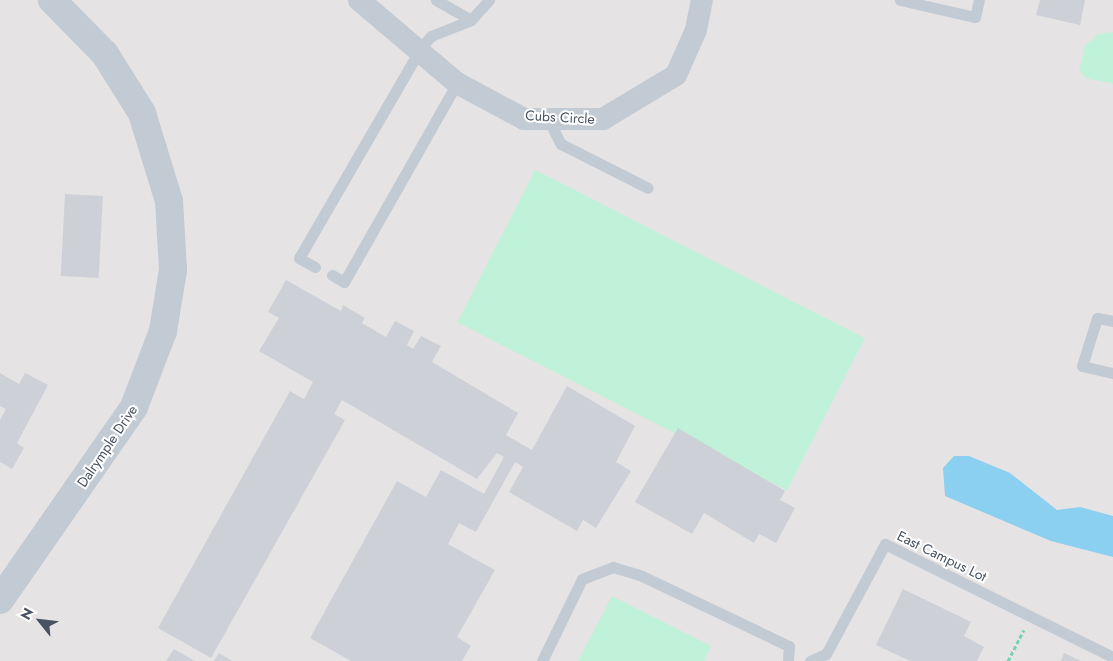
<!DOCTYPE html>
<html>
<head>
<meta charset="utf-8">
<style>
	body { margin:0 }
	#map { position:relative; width:1113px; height:661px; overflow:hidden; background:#f4f2f1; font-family:Jost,sans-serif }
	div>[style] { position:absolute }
	.education>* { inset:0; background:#e5e3e3; transform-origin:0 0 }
	.green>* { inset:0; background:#bff2d9; transform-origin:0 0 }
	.water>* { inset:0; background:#8bcff1 }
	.building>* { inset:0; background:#cdd0d7; transform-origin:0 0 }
	.path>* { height:3px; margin-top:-1.5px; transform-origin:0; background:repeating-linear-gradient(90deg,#75d2af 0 4px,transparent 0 6.5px) }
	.service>* { height:11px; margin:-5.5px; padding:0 5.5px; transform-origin:5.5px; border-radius:5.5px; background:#c2cad3 }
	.minor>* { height:22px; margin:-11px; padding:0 11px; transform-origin:11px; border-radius:11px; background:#c2cad3 }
	.tertiary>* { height:28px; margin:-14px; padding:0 14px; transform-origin:14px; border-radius:14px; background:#c2cad3 }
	span { translate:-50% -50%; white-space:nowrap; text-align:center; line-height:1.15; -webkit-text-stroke:4px #fff; paint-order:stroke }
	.street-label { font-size:14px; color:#485260 }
	.north { position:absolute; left:15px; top:596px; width:50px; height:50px; -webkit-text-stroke:4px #fff; paint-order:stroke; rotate:299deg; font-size:14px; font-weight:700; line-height:20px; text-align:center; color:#485260 }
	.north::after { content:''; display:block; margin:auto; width:18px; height:22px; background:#485260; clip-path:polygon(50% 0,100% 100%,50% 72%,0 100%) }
</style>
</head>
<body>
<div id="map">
	<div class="education">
		<i style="left:0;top:0;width:1113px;height:661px"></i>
	</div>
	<div class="green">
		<i style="clip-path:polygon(1113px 32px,1113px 84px,1086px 78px,1079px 70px,1085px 46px,1098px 34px)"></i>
		<i style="left:535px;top:170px;width:370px;height:171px;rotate:27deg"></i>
		<i style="clip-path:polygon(612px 596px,711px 646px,704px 661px,578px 661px)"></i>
	</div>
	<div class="water">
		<i style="clip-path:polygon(954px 456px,969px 456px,1010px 473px,1057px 510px,1080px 507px,1113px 516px,1113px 557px,1051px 541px,945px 496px,943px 468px)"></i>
	</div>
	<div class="building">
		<i style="clip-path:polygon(1040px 0,1085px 0,1080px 25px,1036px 15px)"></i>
		<i style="left:65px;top:194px;width:38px;height:82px;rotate:3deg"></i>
		<i style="clip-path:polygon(286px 280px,341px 311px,343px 305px,365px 318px,362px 323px,386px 337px,395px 321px,414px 331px,407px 345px,413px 349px,421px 336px,441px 346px,432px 362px,518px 413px,506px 435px,532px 450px,567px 386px,635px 426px,616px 462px,631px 471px,596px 528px,583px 520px,577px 531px,509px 492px,523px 467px,515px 462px,476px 532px,459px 523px,448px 544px,495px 570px,457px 637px,471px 646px,462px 661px,351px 661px,310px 638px,397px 481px,426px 497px,441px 470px,484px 494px,504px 457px,497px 453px,477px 479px,342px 400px,334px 414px,345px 420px,211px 658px,158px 628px,290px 391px,304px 399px,313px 382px,259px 351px,279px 318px,268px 312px)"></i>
		<i style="clip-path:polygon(0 373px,19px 384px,25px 373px,48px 385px,17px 443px,24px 448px,12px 469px,0 462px,0 420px,6px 409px,0 406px)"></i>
		<i style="clip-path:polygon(678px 428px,785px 491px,780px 500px,795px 508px,776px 543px,759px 534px,754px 543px,704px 513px,692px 534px,635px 502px)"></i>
		<i style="clip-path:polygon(903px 589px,971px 622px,964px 636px,984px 647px,977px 661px,910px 661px,876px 645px)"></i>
		<i style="clip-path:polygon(174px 649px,195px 661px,166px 661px)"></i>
		<i style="clip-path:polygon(219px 653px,232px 661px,214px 661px)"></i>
		<i style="clip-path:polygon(1064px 653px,1081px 661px,1061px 661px)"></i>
	</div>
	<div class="path">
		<i style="left:1008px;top:661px;width:35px;rotate:-63deg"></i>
	</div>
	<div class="service">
		<i style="left:436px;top:0;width:40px;rotate:29.7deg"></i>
		<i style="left:900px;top:0;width:77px;rotate:12.8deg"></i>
		<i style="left:975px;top:17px;width:17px;rotate:-77deg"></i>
		<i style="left:548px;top:119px;width:28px;rotate:63deg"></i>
		<i style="left:561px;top:144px;width:97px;rotate:26.8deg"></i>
		<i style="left:315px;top:267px;width:18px;rotate:-151deg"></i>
		<i style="left:299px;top:258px;width:241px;rotate:-59.9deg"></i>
		<i style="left:420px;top:49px;width:17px;rotate:-50deg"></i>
		<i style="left:431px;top:36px;width:43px;rotate:-21.8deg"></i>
		<i style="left:471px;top:20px;width:27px;rotate:-48deg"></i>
		<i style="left:332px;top:275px;width:14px;rotate:30deg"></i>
		<i style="left:344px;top:282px;width:229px;rotate:-60.4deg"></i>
		<i style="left:1113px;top:321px;width:16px;rotate:-169deg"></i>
		<i style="left:1097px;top:318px;width:50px;rotate:107.4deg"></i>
		<i style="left:1082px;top:366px;width:32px;rotate:13deg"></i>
		<i style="left:542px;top:661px;width:91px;rotate:-64deg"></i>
		<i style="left:582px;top:579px;width:33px;rotate:-21deg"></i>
		<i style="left:613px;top:567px;width:30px;rotate:17deg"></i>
		<i style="left:642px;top:576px;width:163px;rotate:25.5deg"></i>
		<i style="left:789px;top:646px;width:15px;rotate:94deg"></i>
		<i style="left:810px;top:661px;width:17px;rotate:-24deg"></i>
		<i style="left:826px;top:654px;width:125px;rotate:-61.8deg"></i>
		<i style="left:885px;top:544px;width:254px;rotate:26.4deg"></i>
	</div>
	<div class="minor">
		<i style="left:359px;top:0;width:128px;rotate:40.3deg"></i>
		<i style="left:457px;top:83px;width:76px;rotate:28.2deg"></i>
		<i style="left:524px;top:119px;width:79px"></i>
		<i style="left:603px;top:119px;width:85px;rotate:-31.1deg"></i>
		<i style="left:676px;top:75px;width:49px;rotate:-66deg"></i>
		<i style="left:696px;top:30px;width:31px;rotate:-79deg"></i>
	</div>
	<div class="tertiary">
		<i style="left:0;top:600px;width:235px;rotate:-55.2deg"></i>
		<i style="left:134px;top:407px;width:81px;rotate:-69.1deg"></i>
		<i style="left:163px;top:331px;width:62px;rotate:-80.7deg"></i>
		<i style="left:173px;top:270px;width:69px;rotate:-93.3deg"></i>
		<i style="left:169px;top:201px;width:92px;rotate:-107.1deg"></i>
		<i style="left:142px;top:113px;width:70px;rotate:-122.1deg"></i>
		<i style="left:105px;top:54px;width:76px;rotate:-134.5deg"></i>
	</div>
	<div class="street-label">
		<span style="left:560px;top:117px;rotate:3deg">Cubs Circle</span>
		<span style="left:107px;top:446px;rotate:-56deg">Dalrymple Drive</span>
		<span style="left:942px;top:556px;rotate:26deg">East Campus Lot</span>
	</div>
	<div class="north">N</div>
</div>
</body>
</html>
